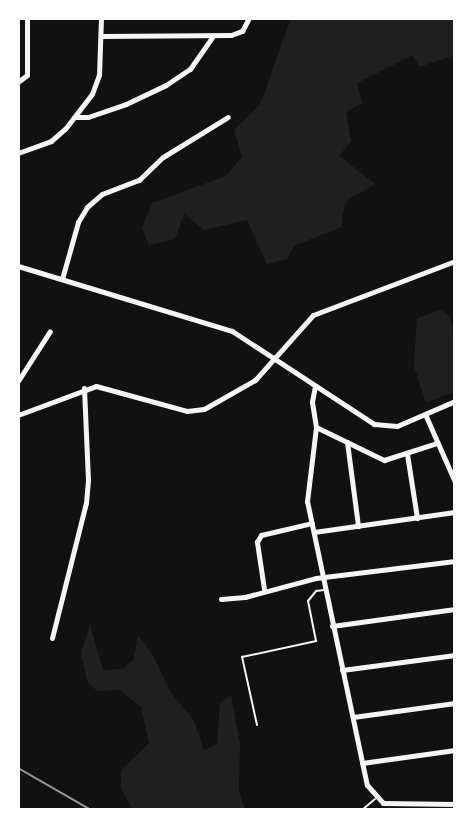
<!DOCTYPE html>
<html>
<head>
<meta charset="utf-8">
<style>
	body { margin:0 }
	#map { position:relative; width:473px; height:828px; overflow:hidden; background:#111; font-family:Manrope,sans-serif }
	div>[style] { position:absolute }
	.green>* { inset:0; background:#202020 }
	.service>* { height:2px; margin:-1px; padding:0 1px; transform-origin:1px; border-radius:1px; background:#f5f5f5 }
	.minor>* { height:5px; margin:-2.5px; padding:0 2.5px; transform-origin:2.5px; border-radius:2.5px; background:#f5f5f5 }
	.rail>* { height:2px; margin:-1px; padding:0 1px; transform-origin:1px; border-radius:1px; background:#9a9a9a }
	span { translate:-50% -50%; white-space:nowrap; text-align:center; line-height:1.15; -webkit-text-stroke:4.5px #fff; paint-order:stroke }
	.frame { position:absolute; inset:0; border:20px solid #fff; pointer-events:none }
</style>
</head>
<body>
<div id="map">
	<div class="green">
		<i style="clip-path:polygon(291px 18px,455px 18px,455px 55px,419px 67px,413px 55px,357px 83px,362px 103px,346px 112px,351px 141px,339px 156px,375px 184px,345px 202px,341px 227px,294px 246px,287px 259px,267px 264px,247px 220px,204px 230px,184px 214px,175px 239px,149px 245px,142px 228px,152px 203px,226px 176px,242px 157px,234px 130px,260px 105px)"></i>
		<i style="clip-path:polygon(441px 310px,450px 316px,455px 341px,455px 391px,426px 403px,414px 366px,417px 318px)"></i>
		<i style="clip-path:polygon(90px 625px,103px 670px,123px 669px,134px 659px,138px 635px,154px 657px,169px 690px,194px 721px,204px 750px,217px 744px,220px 702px,231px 696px,240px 744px,239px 791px,245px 810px,133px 810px,121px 789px,121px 770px,149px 743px,141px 707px,120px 690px,97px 691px,87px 681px,81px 653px)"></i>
	</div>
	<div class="service">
		<i style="left:257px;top:725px;width:70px;rotate:-102.4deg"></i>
		<i style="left:242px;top:657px;width:76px;rotate:-12.2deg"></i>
		<i style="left:316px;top:641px;width:41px;rotate:-101.3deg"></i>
		<i style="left:308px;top:601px;width:13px;rotate:-51deg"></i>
		<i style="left:316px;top:591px;width:8px;rotate:-7deg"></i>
		<i style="left:362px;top:810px;width:17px;rotate:-40deg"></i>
	</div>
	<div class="minor">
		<i style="left:102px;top:36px;width:129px;rotate:-0.4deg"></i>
		<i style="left:231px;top:35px;width:12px;rotate:-20deg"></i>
		<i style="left:242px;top:31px;width:15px;rotate:-62deg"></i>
		<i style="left:18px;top:82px;width:11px;rotate:-38deg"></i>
		<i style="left:27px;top:75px;width:57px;rotate:-90deg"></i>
		<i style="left:75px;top:117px;width:13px"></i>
		<i style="left:88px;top:117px;width:40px;rotate:-18.9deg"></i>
		<i style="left:126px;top:104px;width:44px;rotate:-25.4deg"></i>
		<i style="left:166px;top:85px;width:29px;rotate:-34deg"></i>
		<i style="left:190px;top:69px;width:40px;rotate:-55.1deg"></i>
		<i style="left:18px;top:153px;width:35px;rotate:-20deg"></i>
		<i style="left:51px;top:141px;width:18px;rotate:-41deg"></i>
		<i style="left:65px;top:129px;width:44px;rotate:-52.4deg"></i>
		<i style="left:92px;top:94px;width:20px;rotate:-70deg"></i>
		<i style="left:99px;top:75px;width:57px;rotate:-88deg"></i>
		<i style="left:18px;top:266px;width:224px;rotate:16.9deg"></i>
		<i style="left:232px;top:331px;width:170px;rotate:33.2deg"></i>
		<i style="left:374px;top:424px;width:23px;rotate:5deg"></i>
		<i style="left:397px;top:426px;width:63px;rotate:-23.3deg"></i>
		<i style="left:62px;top:279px;width:59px;rotate:-74.3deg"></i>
		<i style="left:78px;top:222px;width:17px;rotate:-59deg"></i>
		<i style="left:87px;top:207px;width:20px;rotate:-41deg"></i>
		<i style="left:102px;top:194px;width:40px;rotate:-21deg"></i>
		<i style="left:139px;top:180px;width:33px;rotate:-44deg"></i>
		<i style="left:163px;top:157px;width:76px;rotate:-31.6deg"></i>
		<i style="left:18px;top:381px;width:59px;rotate:-57.4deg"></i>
		<i style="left:315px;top:386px;width:16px;rotate:101deg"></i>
		<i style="left:312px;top:402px;width:25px;rotate:81deg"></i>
		<i style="left:316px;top:427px;width:75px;rotate:96.9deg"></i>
		<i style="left:307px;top:501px;width:290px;rotate:78.1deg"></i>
		<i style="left:367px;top:785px;width:24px;rotate:48deg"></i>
		<i style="left:383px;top:803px;width:72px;rotate:0.8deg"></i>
		<i style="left:425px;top:414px;width:74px;rotate:66.2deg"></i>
		<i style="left:18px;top:415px;width:83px;rotate:-20.4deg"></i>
		<i style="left:96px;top:386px;width:94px;rotate:15.4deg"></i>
		<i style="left:187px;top:411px;width:17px;rotate:-7deg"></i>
		<i style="left:204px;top:409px;width:59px;rotate:-29.6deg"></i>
		<i style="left:255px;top:380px;width:87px;rotate:-48.3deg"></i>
		<i style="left:313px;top:315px;width:152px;rotate:-20.8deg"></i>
		<i style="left:316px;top:427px;width:76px;rotate:25.9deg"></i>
		<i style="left:384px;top:460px;width:56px;rotate:-17.8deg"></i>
		<i style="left:347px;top:442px;width:85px;rotate:82.5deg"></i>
		<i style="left:407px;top:454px;width:65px;rotate:81.1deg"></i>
		<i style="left:314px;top:532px;width:142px;rotate:-8.1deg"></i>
		<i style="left:264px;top:589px;width:48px;rotate:-98.5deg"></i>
		<i style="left:257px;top:542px;width:8px;rotate:-60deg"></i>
		<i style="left:261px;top:535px;width:52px;rotate:-13.2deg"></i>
		<i style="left:221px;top:599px;width:24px;rotate:-5deg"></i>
		<i style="left:245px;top:597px;width:73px;rotate:-15deg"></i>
		<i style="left:316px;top:578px;width:140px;rotate:-7deg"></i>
		<i style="left:332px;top:626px;width:124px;rotate:-7.9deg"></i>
		<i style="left:52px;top:638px;width:139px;rotate:-75.9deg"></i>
		<i style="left:86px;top:503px;width:23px;rotate:-85deg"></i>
		<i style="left:88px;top:480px;width:92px;rotate:-92.5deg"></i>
		<i style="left:342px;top:670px;width:114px;rotate:-7.6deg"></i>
		<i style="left:353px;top:717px;width:103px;rotate:-7.8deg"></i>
		<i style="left:362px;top:763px;width:94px;rotate:-8deg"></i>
	</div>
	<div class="rail">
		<i style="left:18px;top:768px;width:84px;rotate:29.9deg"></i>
	</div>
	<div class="frame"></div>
</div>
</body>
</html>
